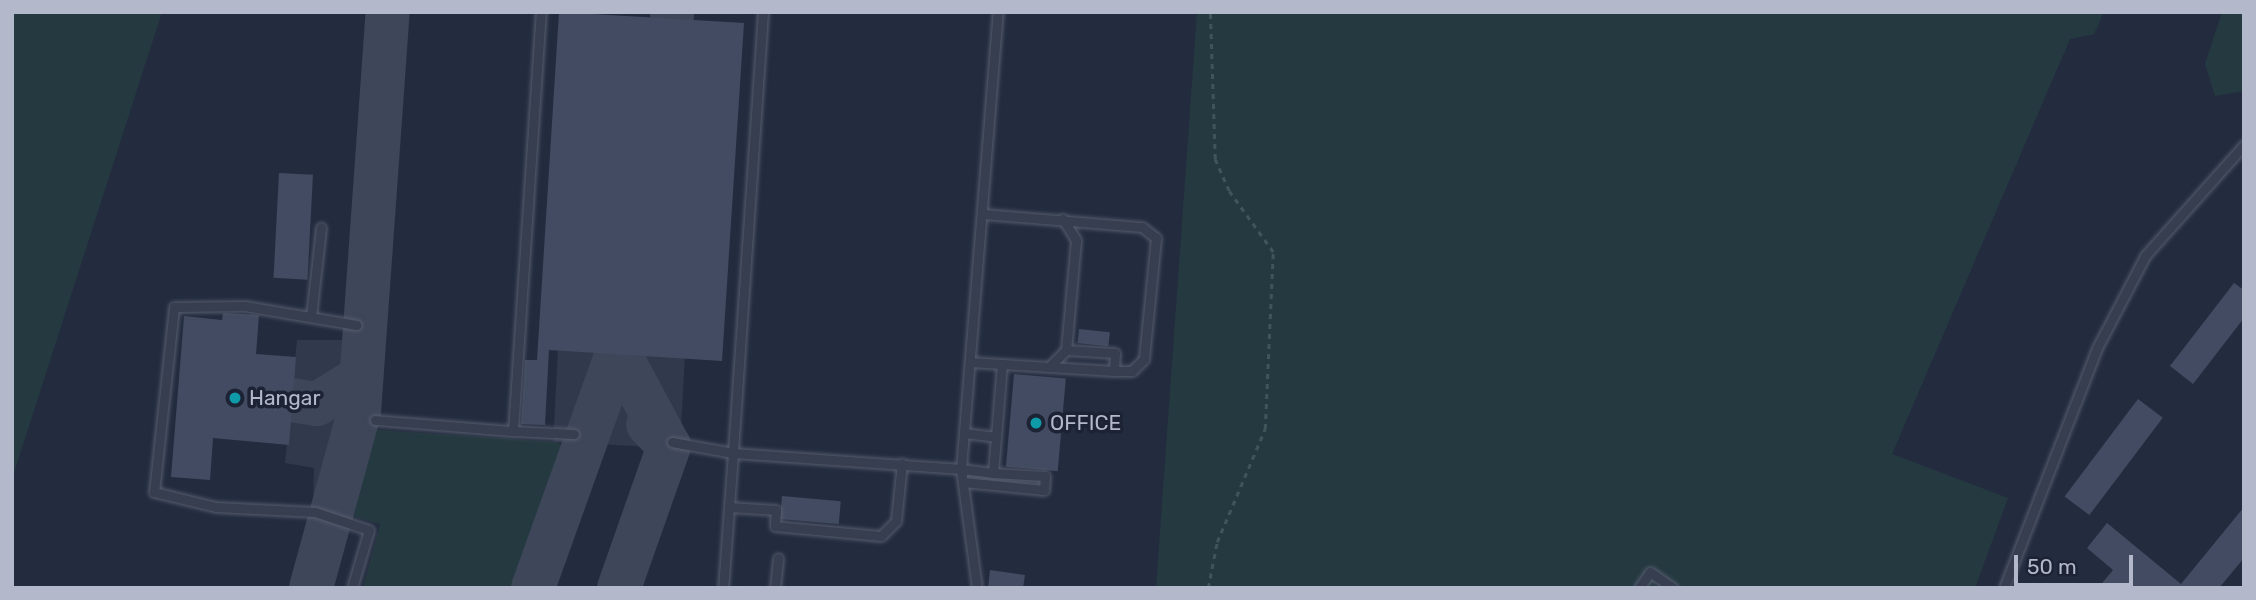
<!DOCTYPE html>
<html>
<head>
<meta charset="utf-8">
<style>
	body { margin:0 }
	#map { position:relative; width:2256px; height:600px; overflow:hidden; background:#232c3f; font-family:Rubik,sans-serif }
	div>[style] { position:absolute }
	.airport>* { inset:0; background:#31394c; transform-origin:0 0 }
	.green>* { inset:0; background:#253940 }
	.taxiway>* { height:44px; margin:-22px; padding:0 22px; transform-origin:22px; border-radius:22px; background:#3e465a }
	.building>* { inset:0; background:#424b61; transform-origin:0 0 }
	.path>* { height:2.5px; margin-top:-1.25px; transform-origin:0; background:repeating-linear-gradient(90deg,#40555a 0 5px,transparent 0 10px) }
	.roads { filter:drop-shadow(0 0 2px #555c6d) drop-shadow(0 0 2px #555c6d) }
	.lane>* { height:9px; margin:-4.5px; padding:0 4.5px; transform-origin:4.5px; border-radius:4.5px; background:#373e4f }
	.dots>* { width:19px; height:19px; translate:-50% -50%; box-sizing:border-box; border:4px solid #1c2334; border-radius:50% }
	span { translate:-50% -50%; white-space:nowrap; text-align:center; line-height:1.15; -webkit-text-stroke:7px #1c2334; paint-order:stroke }
	.poi-label { font-size:21px; color:#b3b9ca }
	.left { translate:0 -50%; text-align:left }
	.frame { position:absolute; inset:0; border:14px solid #b3b9ca; pointer-events:none }
	.scale { position:absolute; left:2014px; top:555px; width:119px; height:32px; box-sizing:border-box; border:4px solid #b3b9ca; border-top:0; padding-left:9px; font-size:21px; line-height:24px; white-space:nowrap; color:#b3b9ca; -webkit-text-stroke:5px #1c2334; paint-order:stroke }
</style>
</head>
<body>
<div id="map">
	<div class="airport">
		<i style="clip-path:polygon(297px 340px,351px 340px,345px 417px,321px 506px,313px 504px,314px 468px,285px 463px)"></i>
		<i style="left:558px;top:350px;width:127px;height:92px;rotate:3deg"></i>
	</div>
	<div class="green">
		<i style="clip-path:polygon(12px 12px,162px 12px,12px 479px)"></i>
		<i style="clip-path:polygon(1197px 12px,2104px 12px,2094px 34px,2070px 39px,1892px 454px,2008px 498px,1975px 588px,1156px 588px)"></i>
		<i style="clip-path:polygon(2222px 12px,2244px 12px,2244px 91px,2215px 96px,2205px 64px)"></i>
		<i style="clip-path:polygon(364px 429px,558px 442px,571px 456px,523px 588px,363px 588px,380px 524px,349px 515px,342px 503px)"></i>
	</div>
	<div class="taxiway">
		<i style="left:672px;top:16px;width:4px;rotate:-90deg"></i>
		<i style="left:285px;top:399px;width:32px;rotate:9deg"></i>
		<i style="left:317px;top:404px;width:52px;rotate:-31.5deg"></i>
		<i style="left:311px;top:588px;width:182px;rotate:-74.7deg"></i>
		<i style="left:359px;top:412px;width:401px;rotate:-85.9deg"></i>
		<i style="left:533px;top:588px;width:252px;rotate:-70.3deg"></i>
		<i style="left:618px;top:351px;width:108px;rotate:61.8deg"></i>
		<i style="left:619px;top:588px;width:151px;rotate:-70.6deg"></i>
		<i style="left:669px;top:446px;width:30px;rotate:-134deg"></i>
	</div>
	<div class="building">
		<i style="clip-path:polygon(559px 12px,744px 23px,722px 361px,549px 350px,545px 425px,521px 424px,525px 360px,537px 360px)"></i>
		<i style="left:279px;top:173px;width:34px;height:105px;rotate:3deg"></i>
		<i style="clip-path:polygon(2234px 283px,2244px 290px,2244px 318px,2193px 384px,2170px 366px)"></i>
		<i style="clip-path:polygon(223px 313px,259px 315px,256px 354px,296px 357px,289px 445px,213px 438px,210px 480px,171px 477px,184px 316px,222px 320px)"></i>
		<i style="left:1079px;top:329px;width:31px;height:14px;rotate:6deg"></i>
		<i style="left:1014px;top:374px;width:52px;height:93px;rotate:5deg"></i>
		<i style="left:2138px;top:399px;width:31px;height:122px;rotate:37deg"></i>
		<i style="left:782px;top:496px;width:59px;height:23px;rotate:5deg"></i>
		<i style="clip-path:polygon(2244px 507px,2244px 558px,2219px 588px,2098px 588px,2113px 570px,2087px 548px,2107px 523px,2181px 584px)"></i>
		<i style="clip-path:polygon(990px 570px,1025px 575px,1023px 588px,988px 588px)"></i>
	</div>
	<div class="path">
		<i style="left:1208px;top:588px;width:47px;rotate:-78.9deg"></i>
		<i style="left:1217px;top:542px;width:123px;rotate:-67deg"></i>
		<i style="left:1265px;top:429px;width:177px;rotate:-87.4deg"></i>
		<i style="left:1273px;top:252px;width:75px;rotate:-125.8deg"></i>
		<i style="left:1229px;top:191px;width:35px;rotate:-114deg"></i>
		<i style="left:1215px;top:159px;width:147px;rotate:-91.9deg"></i>
	</div>
	<div class="roads">
		<div class="lane">
			<i style="left:763px;top:12px;width:442px;rotate:93.9deg"></i>
			<i style="left:733px;top:453px;width:229px;rotate:4deg"></i>
			<i style="left:961px;top:469px;width:458px;rotate:-85.4deg"></i>
			<i style="left:983px;top:214px;width:160px;rotate:4.7deg"></i>
			<i style="left:1142px;top:227px;width:18px;rotate:38deg"></i>
			<i style="left:1156px;top:238px;width:122px;rotate:95.7deg"></i>
			<i style="left:1144px;top:359px;width:17px;rotate:135deg"></i>
			<i style="left:1132px;top:371px;width:18px;rotate:180deg"></i>
			<i style="left:311px;top:317px;width:90px;rotate:-83.6deg"></i>
			<i style="left:970px;top:362px;width:144px;rotate:3.6deg"></i>
			<i style="left:1114px;top:371px;width:18px;rotate:-87deg"></i>
			<i style="left:1115px;top:353px;width:49px;rotate:-176.5deg"></i>
			<i style="left:1050px;top:366px;width:23px;rotate:-45deg"></i>
			<i style="left:1066px;top:350px;width:110px;rotate:-84.8deg"></i>
			<i style="left:1076px;top:240px;width:25px;rotate:-122deg"></i>
			<i style="left:375px;top:420px;width:138px;rotate:4.6deg"></i>
			<i style="left:513px;top:431px;width:420px;rotate:-86.2deg"></i>
			<i style="left:513px;top:431px;width:61px;rotate:2.8deg"></i>
			<i style="left:964px;top:433px;width:32px;rotate:7deg"></i>
			<i style="left:672px;top:442px;width:62px;rotate:10.2deg"></i>
			<i style="left:733px;top:453px;width:135px;rotate:94.2deg"></i>
			<i style="left:963px;top:482px;width:81px;rotate:5.6deg"></i>
			<i style="left:1044px;top:490px;width:14px;rotate:-86deg"></i>
			<i style="left:1045px;top:476px;width:52px;rotate:-176.7deg"></i>
			<i style="left:993px;top:473px;width:109px;rotate:-85.3deg"></i>
			<i style="left:729px;top:507px;width:47px;rotate:3.7deg"></i>
			<i style="left:776px;top:510px;width:16px;rotate:94deg"></i>
			<i style="left:775px;top:526px;width:106px;rotate:5.4deg"></i>
			<i style="left:881px;top:536px;width:21px;rotate:-45deg"></i>
			<i style="left:896px;top:521px;width:58px;rotate:-84.1deg"></i>
			<i style="left:352px;top:588px;width:60px;rotate:-73.7deg"></i>
			<i style="left:369px;top:530px;width:57px;rotate:-161.6deg"></i>
			<i style="left:315px;top:512px;width:99px;rotate:-177.1deg"></i>
			<i style="left:216px;top:507px;width:64px;rotate:-166.4deg"></i>
			<i style="left:154px;top:492px;width:186px;rotate:-83.8deg"></i>
			<i style="left:174px;top:307px;width:71px;rotate:-0.8deg"></i>
			<i style="left:245px;top:306px;width:113px;rotate:9.7deg"></i>
			<i style="left:775px;top:588px;width:30px;rotate:-84deg"></i>
			<i style="left:977px;top:588px;width:120px;rotate:-97.7deg"></i>
			<i style="left:961px;top:469px;width:32px;rotate:7deg"></i>
			<i style="left:1639px;top:588px;width:19px;rotate:-55deg"></i>
			<i style="left:1650px;top:572px;width:28px;rotate:35deg"></i>
			<i style="left:2004px;top:588px;width:257px;rotate:-68.8deg"></i>
			<i style="left:2097px;top:348px;width:104px;rotate:-62.4deg"></i>
			<i style="left:2145px;top:256px;width:149px;rotate:-48.3deg"></i>
		</div>
	</div>
	<div class="dots">
		<i style="left:235px;top:398px;background:#0f9aa8"></i>
		<i style="left:1036px;top:423px;background:#0f9aa8"></i>
	</div>
	<div class="poi-label">
		<span class="left" style="left:249px;top:398px">Hangar</span>
		<span class="left" style="left:1050px;top:423px">OFFICE</span>
	</div>
	<div class="frame"></div>
	<div class="scale">50 m</div>
</div>
</body>
</html>
